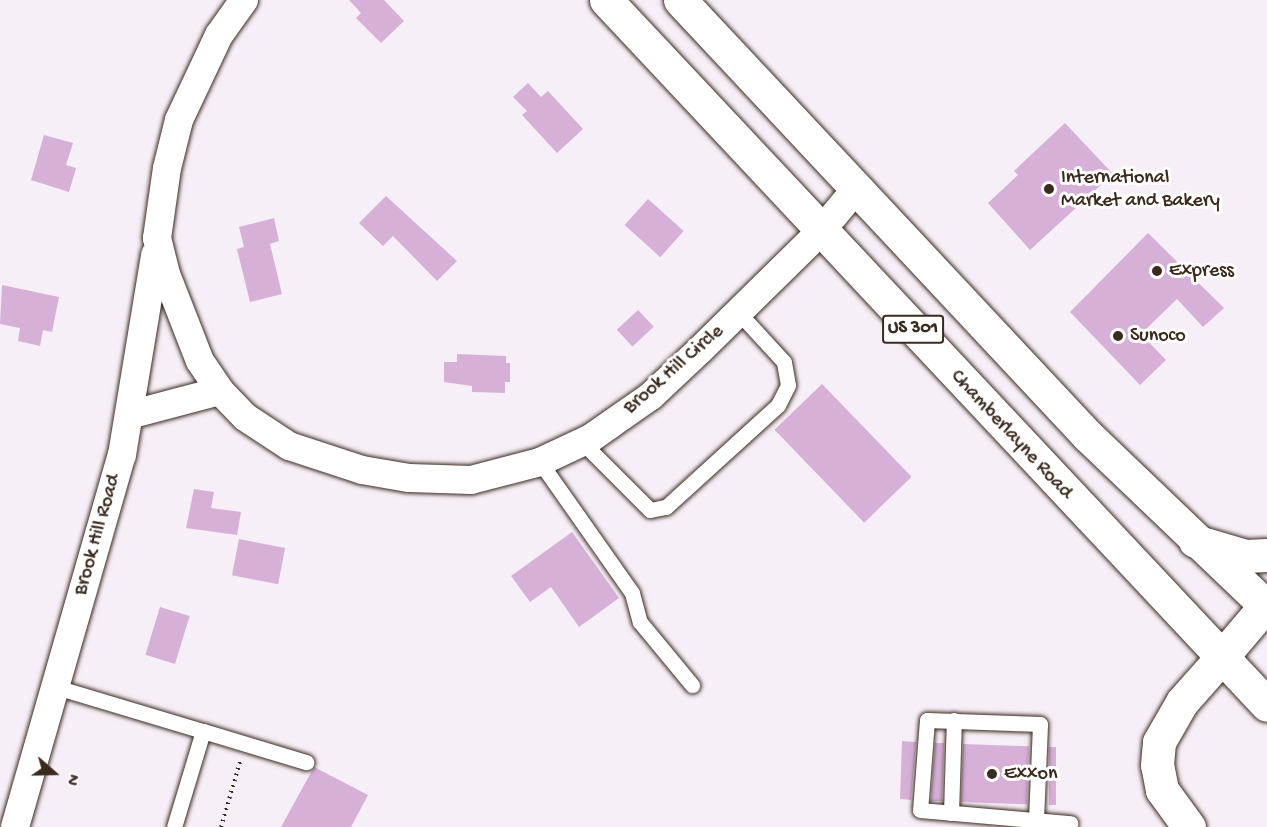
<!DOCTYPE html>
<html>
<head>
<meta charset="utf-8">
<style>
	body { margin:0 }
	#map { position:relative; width:1267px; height:827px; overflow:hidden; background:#f7eff7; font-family:"Gochi Hand",sans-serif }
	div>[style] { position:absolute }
	.building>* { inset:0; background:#d7b0d8; transform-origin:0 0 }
	.path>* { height:4px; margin-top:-2px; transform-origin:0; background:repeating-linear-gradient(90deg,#3b2a1e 0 1.5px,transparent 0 6px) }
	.roads { filter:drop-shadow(0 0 2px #3b2a1e) drop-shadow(0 0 2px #3b2a1e) }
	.service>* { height:15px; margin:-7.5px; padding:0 7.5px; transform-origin:7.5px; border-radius:7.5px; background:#fff }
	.minor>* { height:28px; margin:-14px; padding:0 14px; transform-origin:14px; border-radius:14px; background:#fff }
	.tertiary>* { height:33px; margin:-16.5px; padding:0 16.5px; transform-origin:16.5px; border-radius:16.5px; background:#fff }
	.primary>* { height:33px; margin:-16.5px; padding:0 16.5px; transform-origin:16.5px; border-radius:16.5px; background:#fff }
	.motorway>* { height:33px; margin:-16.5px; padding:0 16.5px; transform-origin:16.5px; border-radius:16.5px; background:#fff }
	.dots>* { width:16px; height:16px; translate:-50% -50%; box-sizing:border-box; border:3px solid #fff; border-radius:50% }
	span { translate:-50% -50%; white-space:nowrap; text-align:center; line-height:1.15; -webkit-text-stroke:6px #fff; paint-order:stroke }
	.shield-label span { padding:2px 4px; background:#fff; border:2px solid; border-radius:4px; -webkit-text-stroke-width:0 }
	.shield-label { font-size:18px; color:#3b2a1e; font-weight:700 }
	.poi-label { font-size:20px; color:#3b2a1e }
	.left { translate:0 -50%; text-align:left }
	.street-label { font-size:20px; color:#3b2a1e }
	.north { position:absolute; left:24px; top:743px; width:60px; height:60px; -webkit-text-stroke:4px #fff; paint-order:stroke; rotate:110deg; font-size:16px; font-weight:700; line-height:24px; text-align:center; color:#3b2a1e }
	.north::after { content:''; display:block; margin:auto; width:21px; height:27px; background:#3b2a1e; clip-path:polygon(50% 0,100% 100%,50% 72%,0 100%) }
</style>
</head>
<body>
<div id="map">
	<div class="building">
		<i style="clip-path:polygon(349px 0,384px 0,404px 21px,381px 43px,356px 18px,361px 13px)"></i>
		<i style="clip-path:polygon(528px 83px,541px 97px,548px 91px,583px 129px,557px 153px,522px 115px,527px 111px,513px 97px)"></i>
		<i style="clip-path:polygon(1065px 123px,1113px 174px,1030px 250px,988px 203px,1018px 175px,1014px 171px)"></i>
		<i style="clip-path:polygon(44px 135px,73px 143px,66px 165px,76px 168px,69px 192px,31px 180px)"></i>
		<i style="clip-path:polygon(386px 196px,457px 261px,437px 281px,393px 236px,383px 246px,359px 223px)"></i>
		<i style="left:648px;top:199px;width:48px;height:35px;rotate:42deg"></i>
		<i style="clip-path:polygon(274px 218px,279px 241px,270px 244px,282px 294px,250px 302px,237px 249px,244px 247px,239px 227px)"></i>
		<i style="clip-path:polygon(1148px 233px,1224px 308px,1203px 327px,1177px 299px,1141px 334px,1166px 360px,1140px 385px,1070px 312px)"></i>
		<i style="clip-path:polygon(2px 285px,59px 297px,52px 332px,43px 330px,40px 346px,18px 341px,20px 328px,0 324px)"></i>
		<i style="left:638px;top:310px;width:23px;height:29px;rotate:47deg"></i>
		<i style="clip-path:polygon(457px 354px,506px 356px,506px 363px,510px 363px,510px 382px,505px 382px,505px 393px,472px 392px,472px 386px,444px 382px,444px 362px,457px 362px)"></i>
		<i style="left:822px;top:384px;width:129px;height:66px;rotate:46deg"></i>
		<i style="clip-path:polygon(194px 489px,214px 492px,211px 508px,241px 512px,237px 535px,186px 528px)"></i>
		<i style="clip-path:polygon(572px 532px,619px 598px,579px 627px,551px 587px,530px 602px,511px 576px)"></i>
		<i style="left:239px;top:539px;width:47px;height:37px;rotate:11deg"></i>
		<i style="left:160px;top:607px;width:31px;height:50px;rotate:17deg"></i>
		<i style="clip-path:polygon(902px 741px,916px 742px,911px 800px,900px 799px)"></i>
		<i style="clip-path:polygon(935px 743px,944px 743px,942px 801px,931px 801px)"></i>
		<i style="left:963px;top:744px;width:66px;height:58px;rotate:2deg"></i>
		<i style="left:1049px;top:747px;width:7px;height:58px"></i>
		<i style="clip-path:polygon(314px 767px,368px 795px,351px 827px,281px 827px)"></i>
	</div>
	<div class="path">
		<i style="left:221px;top:827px;width:68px;rotate:-73.7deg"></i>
	</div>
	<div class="roads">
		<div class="service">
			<i style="left:582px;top:442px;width:96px;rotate:45deg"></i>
			<i style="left:650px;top:510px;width:16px;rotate:-11deg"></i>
			<i style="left:666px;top:507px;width:151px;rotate:-42.3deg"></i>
			<i style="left:778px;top:405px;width:22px;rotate:-63deg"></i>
			<i style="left:788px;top:385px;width:23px;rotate:-100deg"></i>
			<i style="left:784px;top:362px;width:68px;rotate:-132.6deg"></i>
			<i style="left:540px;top:462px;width:160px;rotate:54.9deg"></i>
			<i style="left:632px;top:593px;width:30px;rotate:75deg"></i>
			<i style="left:640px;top:622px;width:82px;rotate:50.5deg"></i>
			<i style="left:56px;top:687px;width:153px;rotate:16.7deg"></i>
			<i style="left:203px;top:731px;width:100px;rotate:106.8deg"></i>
			<i style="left:203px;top:731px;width:108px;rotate:16.8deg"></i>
			<i style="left:951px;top:813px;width:93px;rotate:-88.2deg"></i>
			<i style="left:1036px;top:820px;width:96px;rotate:-87.6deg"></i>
			<i style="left:1040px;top:724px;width:113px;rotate:-178deg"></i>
			<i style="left:927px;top:720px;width:90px;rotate:94.4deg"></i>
			<i style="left:920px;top:810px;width:151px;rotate:5deg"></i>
		</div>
		<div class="minor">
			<i style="left:244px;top:0;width:43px;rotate:125.5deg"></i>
			<i style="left:219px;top:35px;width:94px;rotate:115.2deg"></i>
			<i style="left:179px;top:120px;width:49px;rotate:104deg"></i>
			<i style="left:167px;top:168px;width:71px;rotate:98.1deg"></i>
			<i style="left:157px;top:238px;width:37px;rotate:76deg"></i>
			<i style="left:166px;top:274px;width:93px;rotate:68.7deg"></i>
			<i style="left:200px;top:361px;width:36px;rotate:56deg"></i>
			<i style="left:220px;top:391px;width:36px;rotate:46deg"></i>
			<i style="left:245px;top:417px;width:53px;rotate:33.4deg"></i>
			<i style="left:289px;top:446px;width:77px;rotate:18.2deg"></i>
			<i style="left:362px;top:470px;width:48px;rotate:9.7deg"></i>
			<i style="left:409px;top:478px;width:62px;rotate:1.8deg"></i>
			<i style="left:471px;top:480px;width:71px;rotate:-14.6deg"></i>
			<i style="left:540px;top:462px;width:56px;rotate:-25.2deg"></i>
			<i style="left:591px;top:438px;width:73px;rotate:-35deg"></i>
			<i style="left:651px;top:396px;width:67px;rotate:-43.2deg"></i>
			<i style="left:700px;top:350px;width:170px;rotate:-44.5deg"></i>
			<i style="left:821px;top:231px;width:55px;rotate:-50.2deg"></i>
			<i style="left:129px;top:415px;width:94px;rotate:-14.8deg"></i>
			<i style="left:15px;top:827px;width:387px;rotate:-74deg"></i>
			<i style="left:122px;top:455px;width:203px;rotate:-80.6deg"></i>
		</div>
		<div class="tertiary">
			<i style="left:1189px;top:827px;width:46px;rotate:-126.1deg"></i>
			<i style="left:1162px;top:790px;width:25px;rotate:-101deg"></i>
			<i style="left:1157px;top:765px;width:23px;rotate:-85deg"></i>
			<i style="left:1159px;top:742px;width:46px;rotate:-60.1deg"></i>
			<i style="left:1182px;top:702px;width:57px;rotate:-48.5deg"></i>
		</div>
		<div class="primary">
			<i style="left:606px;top:0;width:966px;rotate:46.84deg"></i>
			<i style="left:680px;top:0;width:597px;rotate:46.9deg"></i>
			<i style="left:1088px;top:436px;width:248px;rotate:43.7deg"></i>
			<i style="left:1220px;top:659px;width:70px;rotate:-49.7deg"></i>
		</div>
		<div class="motorway">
			<i style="left:1195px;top:541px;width:53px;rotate:16.4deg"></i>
			<i style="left:1246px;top:556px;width:21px;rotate:-3deg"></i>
			<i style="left:1265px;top:606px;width:3px;rotate:-45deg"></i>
		</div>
	</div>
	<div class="dots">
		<i style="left:1049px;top:189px;background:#3b2a1e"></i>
		<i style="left:1157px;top:271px;background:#3b2a1e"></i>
		<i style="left:1118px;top:336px;background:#3b2a1e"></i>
		<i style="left:992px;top:774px;background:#3b2a1e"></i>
	</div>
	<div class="shield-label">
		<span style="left:913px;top:329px">US 301</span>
	</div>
	<div class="poi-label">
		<span class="left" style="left:1061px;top:190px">International<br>Market and Bakery</span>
		<span class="left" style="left:1169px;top:271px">Express</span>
		<span class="left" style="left:1130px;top:336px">Sunoco</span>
		<span class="left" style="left:1004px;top:774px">Exxon</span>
	</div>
	<div class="street-label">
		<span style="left:674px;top:370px;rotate:-41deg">Brook Hill Circle</span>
		<span style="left:1011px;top:435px;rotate:47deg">Chamberlayne Road</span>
		<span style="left:98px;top:535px;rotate:-74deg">Brook Hill Road</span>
	</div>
	<div class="north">N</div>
</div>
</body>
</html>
